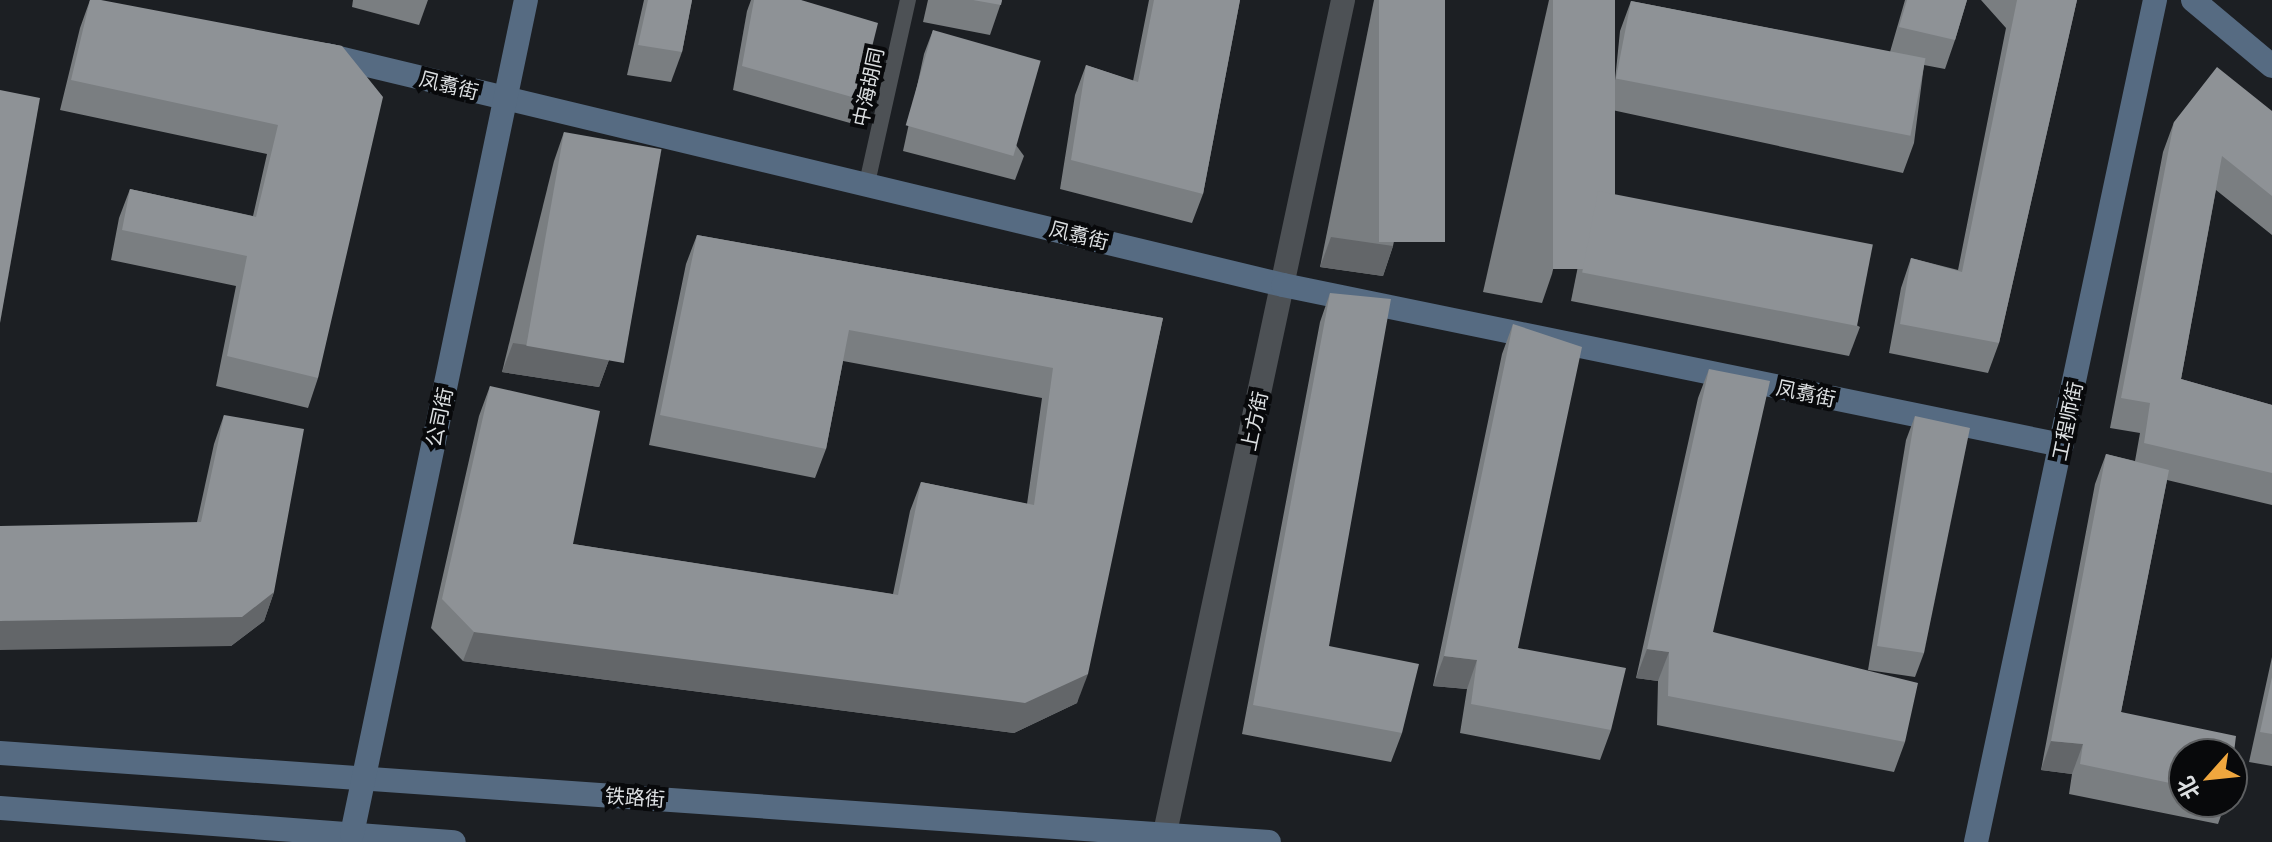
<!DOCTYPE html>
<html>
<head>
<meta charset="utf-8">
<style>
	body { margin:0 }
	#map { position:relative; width:2272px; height:842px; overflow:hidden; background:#1c1f23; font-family:"Archivo Narrow","Noto Sans SC",sans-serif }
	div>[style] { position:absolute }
	.lane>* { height:16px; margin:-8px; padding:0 8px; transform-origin:8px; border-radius:8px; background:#4d5155 }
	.street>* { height:24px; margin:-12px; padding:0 12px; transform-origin:12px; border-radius:12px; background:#4d5155 }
	.secondary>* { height:24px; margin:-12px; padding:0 12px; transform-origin:12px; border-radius:12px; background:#566b82 }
	.wall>* { inset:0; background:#7a7e81 }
	.shaded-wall>* { inset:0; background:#636669 }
	.building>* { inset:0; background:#8e9296; transform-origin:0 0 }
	span { translate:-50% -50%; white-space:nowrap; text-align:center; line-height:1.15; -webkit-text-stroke:8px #08090b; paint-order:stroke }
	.street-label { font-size:20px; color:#dcdfe1 }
	.north { position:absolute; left:2168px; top:738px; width:80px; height:80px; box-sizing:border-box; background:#08090b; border:2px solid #5d5f61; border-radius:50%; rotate:243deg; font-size:22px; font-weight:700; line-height:32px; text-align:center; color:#dcdfe1 }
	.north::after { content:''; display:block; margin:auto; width:28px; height:36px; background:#f0a73e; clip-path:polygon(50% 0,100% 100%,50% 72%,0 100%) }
</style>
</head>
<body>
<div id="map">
	<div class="lane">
		<i style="left:867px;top:183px;width:188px;rotate:-77.4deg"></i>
	</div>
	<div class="street">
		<i style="left:1163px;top:842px;width:861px;rotate:-77.93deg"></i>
	</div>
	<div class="secondary">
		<i style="left:2193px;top:0;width:103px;rotate:39.9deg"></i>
		<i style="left:326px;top:55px;width:984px;rotate:13.51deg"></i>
		<i style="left:1283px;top:285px;width:795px;rotate:11.61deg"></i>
		<i style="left:0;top:753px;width:1272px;rotate:4.01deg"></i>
		<i style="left:0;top:808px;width:455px;rotate:4.3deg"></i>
		<i style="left:352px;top:834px;width:852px;rotate:-78.22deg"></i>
		<i style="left:1976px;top:842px;width:861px;rotate:-78deg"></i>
	</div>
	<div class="wall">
		<i style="clip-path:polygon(90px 0,342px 46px,318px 378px,308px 408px,216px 386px,236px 286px,111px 260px,119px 218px,130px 189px,253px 216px,267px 154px,60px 110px,80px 28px)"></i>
		<i style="clip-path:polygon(353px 0,428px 0,419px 25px,352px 7px)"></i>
		<i style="clip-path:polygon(644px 0,692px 0,682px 52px,671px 82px,627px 75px)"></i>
		<i style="clip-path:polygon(751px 0,801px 0,859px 99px,850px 123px,733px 90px,747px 11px)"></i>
		<i style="clip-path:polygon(928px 0,1002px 0,990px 35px,923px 22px)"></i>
		<i style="clip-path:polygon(1149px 0,1240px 0,1203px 194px,1192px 223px,1060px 189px,1075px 95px,1086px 65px,1133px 81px)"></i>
		<i style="clip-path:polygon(1374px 0,1445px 0,1393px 246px,1383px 276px,1320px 267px)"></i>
		<i style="clip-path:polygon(1549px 0,1615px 0,1552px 274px,1542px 303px,1483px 292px)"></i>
		<i style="clip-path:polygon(1905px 0,1967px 0,1955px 40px,1945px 69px,1924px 65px,1914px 143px,1903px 173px,1612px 110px,1620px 31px,1631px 1px,1890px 52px)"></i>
		<i style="clip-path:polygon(1981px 0,2077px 0,1999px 343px,1988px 373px,1889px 353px,1901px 288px,1911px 258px,1958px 270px,2006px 28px)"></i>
		<i style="clip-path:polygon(933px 30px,1024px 156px,1015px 180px,903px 151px,924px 54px)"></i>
		<i style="clip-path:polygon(2272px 111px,2272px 235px,2216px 190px,2181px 379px,2272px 405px,2272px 505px,2167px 480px,2121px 712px,2184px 754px,2184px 802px,2226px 802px,2218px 824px,2069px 794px,2072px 774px,2041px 770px,2095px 484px,2106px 454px,2135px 461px,2140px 433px,2110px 428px,2163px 152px,2174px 122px)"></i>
		<i style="clip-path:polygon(564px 132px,610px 357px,599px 387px,502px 372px,554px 161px)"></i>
		<i style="clip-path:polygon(1598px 191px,1860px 327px,1849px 356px,1571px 301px,1587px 221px)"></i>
		<i style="clip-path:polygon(697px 235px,1163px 318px,1077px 703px,1014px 733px,463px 661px,431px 628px,479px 416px,490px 386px,573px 544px,893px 594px,910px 511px,921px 482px,1027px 504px,1042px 398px,843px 361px,826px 449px,815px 478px,649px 445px,686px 264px)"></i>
		<i style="clip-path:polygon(1330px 293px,1329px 646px,1402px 733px,1391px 762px,1242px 734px,1320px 322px)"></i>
		<i style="clip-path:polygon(1513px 324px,1518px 648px,1611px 730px,1600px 760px,1460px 733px,1467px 689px,1433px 686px,1502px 354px)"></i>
		<i style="clip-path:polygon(1709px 369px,1713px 632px,1905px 742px,1894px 772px,1657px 725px,1658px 681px,1636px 678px,1698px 398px)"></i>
		<i style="clip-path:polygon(224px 415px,274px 592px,264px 621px,231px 646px,197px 522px,214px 444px)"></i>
		<i style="clip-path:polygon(1915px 416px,1924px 653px,1915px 677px,1868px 670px,1906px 440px)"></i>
		<i style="clip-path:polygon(2272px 657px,2272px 766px,2249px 762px)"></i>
	</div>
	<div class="shaded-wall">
		<i style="clip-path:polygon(1331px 237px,1393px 246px,1383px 276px,1320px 267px)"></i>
		<i style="clip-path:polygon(513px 343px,610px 357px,599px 387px,502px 372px)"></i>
		<i style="clip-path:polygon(274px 592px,264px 621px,231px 646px,0 650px,0 621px)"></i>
		<i style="clip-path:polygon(474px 632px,1088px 674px,1077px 703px,1014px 733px,463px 661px)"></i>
		<i style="clip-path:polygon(1647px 649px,1669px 652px,1658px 681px,1636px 678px)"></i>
		<i style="clip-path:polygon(1444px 656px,1477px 660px,1467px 689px,1433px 686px)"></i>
		<i style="clip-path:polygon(2051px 741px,2083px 744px,2072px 774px,2041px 770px)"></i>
	</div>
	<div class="building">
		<i style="clip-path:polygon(90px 0,101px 0,342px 46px,383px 97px,318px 378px,227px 356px,247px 256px,122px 230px,130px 189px,256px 217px,278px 125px,71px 80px)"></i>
		<i style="clip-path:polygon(648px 0,692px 0,682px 52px,638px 45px)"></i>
		<i style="clip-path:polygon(754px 0,801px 0,878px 23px,859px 99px,742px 66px)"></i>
		<i style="clip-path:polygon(973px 0,1002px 0,1001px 5px)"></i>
		<i style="clip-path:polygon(1154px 0,1240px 0,1203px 194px,1071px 160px,1086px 65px,1138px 82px)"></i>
		<i style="left:1379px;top:0;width:66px;height:242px"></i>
		<i style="left:1553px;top:0;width:62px;height:269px"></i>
		<i style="clip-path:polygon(1907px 0,1967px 0,1955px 40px,1899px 27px)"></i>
		<i style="clip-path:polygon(2017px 0,2077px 0,1999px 343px,1900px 324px,1911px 258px,1962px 272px)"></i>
		<i style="left:1631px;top:1px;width:300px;height:79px;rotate:11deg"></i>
		<i style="left:933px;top:30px;width:112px;height:99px;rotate:16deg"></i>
		<i style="clip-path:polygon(2217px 67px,2272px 111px,2272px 196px,2222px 156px,2181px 379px,2272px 405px,2272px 473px,2144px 443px,2150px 403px,2121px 398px,2174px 122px)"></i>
		<i style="clip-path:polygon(0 90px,40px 98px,0 323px)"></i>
		<i style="left:564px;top:132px;width:99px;height:217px;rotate:10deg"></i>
		<i style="left:1598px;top:191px;width:280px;height:83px;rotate:11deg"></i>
		<i style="clip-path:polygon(697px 235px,1163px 318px,1088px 674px,1025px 703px,474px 632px,442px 599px,490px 386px,600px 411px,573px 544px,898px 595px,921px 482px,1034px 505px,1053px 368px,849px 330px,826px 449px,660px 415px)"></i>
		<i style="clip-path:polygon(1330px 293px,1391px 299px,1329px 646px,1419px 664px,1402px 733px,1253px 705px)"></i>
		<i style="clip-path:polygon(1513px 324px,1582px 347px,1518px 648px,1626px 668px,1611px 730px,1471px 704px,1477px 660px,1444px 656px)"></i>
		<i style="clip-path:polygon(1709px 369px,1770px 381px,1713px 632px,1918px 683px,1905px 742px,1668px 696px,1669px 652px,1647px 649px)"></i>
		<i style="clip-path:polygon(224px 415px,304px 429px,274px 592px,242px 617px,0 621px,0 526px,201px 522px)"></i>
		<i style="clip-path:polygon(1915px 416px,1970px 428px,1924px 653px,1877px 646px)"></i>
		<i style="clip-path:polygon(2106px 454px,2169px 470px,2121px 712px,2236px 736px,2232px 769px,2232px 754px,2184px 754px,2184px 786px,2080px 764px,2083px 744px,2051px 741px)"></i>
		<i style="clip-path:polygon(2272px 677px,2272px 734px,2260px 732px)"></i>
	</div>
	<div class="street-label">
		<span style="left:449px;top:85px;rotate:14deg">凤翥街</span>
		<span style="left:868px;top:87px;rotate:-78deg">中海胡同</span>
		<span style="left:1079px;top:235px;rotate:14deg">凤翥街</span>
		<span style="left:1806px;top:393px;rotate:12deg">凤翥街</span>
		<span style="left:439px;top:417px;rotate:-78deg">公司街</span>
		<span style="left:1254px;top:421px;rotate:-78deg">上方街</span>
		<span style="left:2067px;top:421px;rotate:-78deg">工程师街</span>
		<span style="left:635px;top:797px;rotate:4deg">铁路街</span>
	</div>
	<div class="north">北</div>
</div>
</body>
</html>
